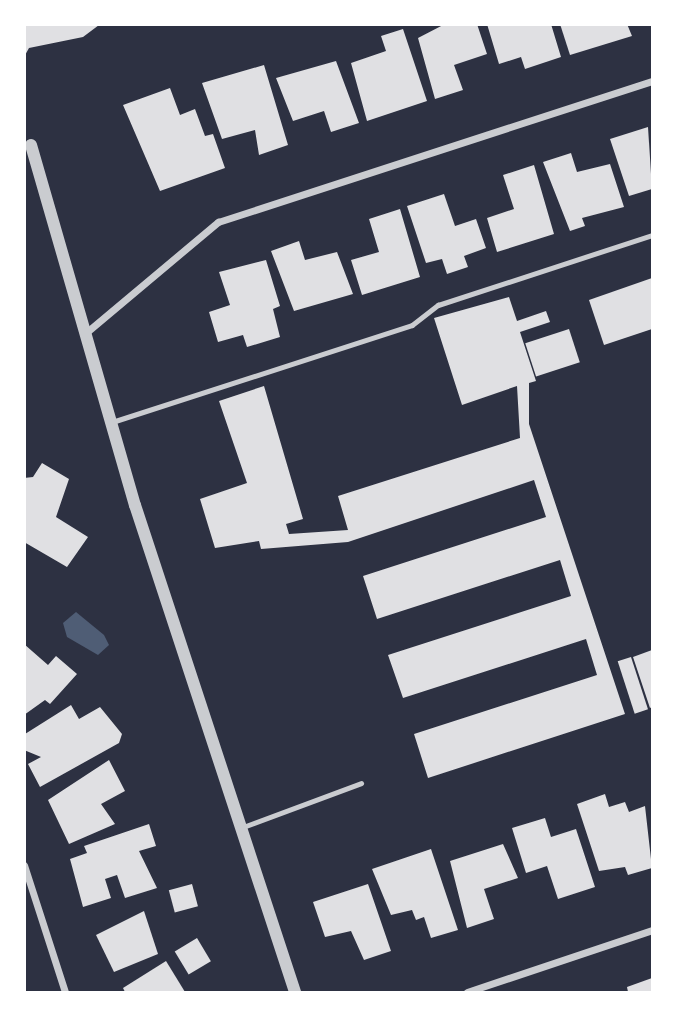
<!DOCTYPE html>
<html>
<head>
<meta charset="utf-8">
<style>
	body { margin:0 }
	#map { position:relative; width:677px; height:1017px; overflow:hidden; background:#2d3142; font-family:"PT Sans Narrow",sans-serif }
	div>[style] { position:absolute }
	.water>* { inset:0; background:#4f5d75 }
	.building>* { inset:0; background:#e0e0e3; transform-origin:0 0 }
	.service>* { height:5px; margin:-2.5px; padding:0 2.5px; transform-origin:2.5px; border-radius:2.5px; background:#caccd0 }
	.minor>* { height:7px; margin:-3.5px; padding:0 3.5px; transform-origin:3.5px; border-radius:3.5px; background:#caccd0 }
	.tertiary>* { height:12px; margin:-6px; padding:0 6px; transform-origin:6px; border-radius:6px; background:#caccd0 }
	span { translate:-50% -50%; white-space:nowrap; text-align:center; line-height:1.15; -webkit-text-stroke:5px #fff; paint-order:stroke }
	.frame { position:absolute; inset:0; border:26px solid #fff; pointer-events:none }
</style>
</head>
<body>
<div id="map">
	<div class="water">
		<i style="clip-path:polygon(76px 612px,104px 635px,109px 645px,98px 655px,67px 637px,63px 623px)"></i>
	</div>
	<div class="building">
		<i style="clip-path:polygon(24px 24px,99px 24px,99px 25px,83px 37px,29px 48px,24px 57px)"></i>
		<i style="clip-path:polygon(445px 24px,477px 24px,487px 54px,454px 65px,463px 90px,435px 99px,418px 38px)"></i>
		<i style="clip-path:polygon(487px 24px,551px 24px,561px 57px,525px 69px,521px 57px,499px 64px)"></i>
		<i style="clip-path:polygon(560px 24px,627px 24px,632px 36px,570px 55px)"></i>
		<i style="clip-path:polygon(403px 29px,427px 101px,367px 121px,351px 63px,386px 51px,381px 36px)"></i>
		<i style="clip-path:polygon(336px 61px,359px 123px,331px 132px,324px 111px,293px 121px,276px 78px)"></i>
		<i style="clip-path:polygon(264px 65px,288px 145px,259px 155px,255px 130px,222px 139px,202px 83px)"></i>
		<i style="clip-path:polygon(170px 88px,180px 115px,195px 109px,205px 136px,213px 134px,225px 168px,160px 191px,123px 105px)"></i>
		<i style="clip-path:polygon(648px 127px,652px 189px,629px 196px,610px 139px)"></i>
		<i style="clip-path:polygon(571px 153px,577px 172px,610px 164px,624px 207px,582px 218px,585px 226px,570px 231px,543px 162px)"></i>
		<i style="clip-path:polygon(534px 165px,554px 234px,497px 252px,487px 218px,514px 209px,503px 175px)"></i>
		<i style="clip-path:polygon(444px 194px,455px 226px,476px 219px,486px 248px,464px 256px,468px 267px,447px 274px,442px 259px,426px 263px,407px 206px)"></i>
		<i style="clip-path:polygon(400px 209px,420px 277px,362px 295px,351px 260px,379px 252px,369px 219px)"></i>
		<i style="clip-path:polygon(299px 241px,305px 260px,337px 252px,353px 294px,294px 311px,271px 251px)"></i>
		<i style="clip-path:polygon(266px 260px,280px 306px,273px 309px,280px 337px,247px 347px,243px 335px,218px 342px,209px 312px,230px 305px,219px 272px)"></i>
		<i style="clip-path:polygon(652px 278px,652px 329px,604px 345px,589px 300px)"></i>
		<i style="clip-path:polygon(509px 297px,517px 321px,546px 311px,550px 322px,520px 332px,536px 381px,529px 383px,529px 424px,625px 714px,428px 778px,414px 734px,597px 675px,586px 639px,403px 698px,388px 655px,571px 596px,560px 560px,377px 619px,363px 576px,546px 517px,534px 480px,348px 542px,261px 549px,259px 541px,215px 548px,200px 499px,247px 483px,219px 401px,264px 386px,303px 519px,286px 524px,289px 534px,348px 530px,338px 496px,520px 438px,517px 386px,462px 405px,434px 318px)"></i>
		<i style="left:569px;top:329px;width:35px;height:46px;rotate:72deg"></i>
		<i style="clip-path:polygon(42px 463px,69px 479px,56px 517px,88px 537px,67px 567px,24px 542px,24px 478px,33px 477px)"></i>
		<i style="clip-path:polygon(24px 644px,48px 665px,56px 656px,77px 674px,50px 704px,45px 700px,24px 715px)"></i>
		<i style="clip-path:polygon(652px 650px,652px 707px,650px 708px,633px 657px)"></i>
		<i style="left:631px;top:657px;width:55px;height:14px;rotate:72deg"></i>
		<i style="clip-path:polygon(71px 705px,79px 719px,100px 707px,122px 734px,119px 743px,40px 787px,28px 764px,41px 757px,24px 750px,25px 734px)"></i>
		<i style="clip-path:polygon(109px 760px,125px 791px,101px 804px,115px 824px,69px 844px,48px 800px)"></i>
		<i style="clip-path:polygon(605px 794px,609px 807px,625px 802px,629px 812px,645px 806px,652px 868px,628px 875px,625px 867px,599px 871px,577px 804px)"></i>
		<i style="clip-path:polygon(545px 818px,551px 837px,576px 829px,595px 887px,558px 899px,547px 866px,526px 873px,512px 828px)"></i>
		<i style="clip-path:polygon(149px 824px,156px 846px,139px 851px,157px 888px,125px 898px,117px 875px,105px 879px,111px 898px,83px 907px,70px 859px,87px 853px,84px 846px)"></i>
		<i style="clip-path:polygon(503px 844px,518px 878px,484px 889px,494px 919px,467px 928px,450px 861px)"></i>
		<i style="clip-path:polygon(431px 849px,458px 930px,431px 938px,424px 917px,416px 920px,412px 910px,391px 915px,372px 869px)"></i>
		<i style="left:192px;top:884px;width:23px;height:24px;rotate:75deg"></i>
		<i style="clip-path:polygon(368px 884px,391px 951px,364px 960px,351px 931px,325px 937px,313px 902px)"></i>
		<i style="clip-path:polygon(144px 911px,158px 954px,114px 972px,96px 935px)"></i>
		<i style="left:197px;top:938px;width:27px;height:26px;rotate:59deg"></i>
		<i style="clip-path:polygon(166px 961px,185px 992px,125px 992px,123px 988px)"></i>
		<i style="clip-path:polygon(652px 978px,652px 992px,628px 992px,627px 987px)"></i>
	</div>
	<div class="service">
		<i style="left:112px;top:422px;width:315px;rotate:-17.9deg"></i>
		<i style="left:412px;top:325px;width:33px;rotate:-38deg"></i>
		<i style="left:438px;top:305px;width:225px;rotate:-18.1deg"></i>
		<i style="left:243px;top:827px;width:126px;rotate:-20.4deg"></i>
	</div>
	<div class="minor">
		<i style="left:88px;top:331px;width:170px;rotate:-40deg"></i>
		<i style="left:218px;top:222px;width:456px;rotate:-18deg"></i>
		<i style="left:24px;top:865px;width:133px;rotate:72.1deg"></i>
		<i style="left:467px;top:992px;width:195px;rotate:-18.5deg"></i>
	</div>
	<div class="tertiary">
		<i style="left:31px;top:145px;width:375px;rotate:73.9deg"></i>
		<i style="left:135px;top:505px;width:513px;rotate:71.81deg"></i>
	</div>
	<div class="frame"></div>
</div>
</body>
</html>
